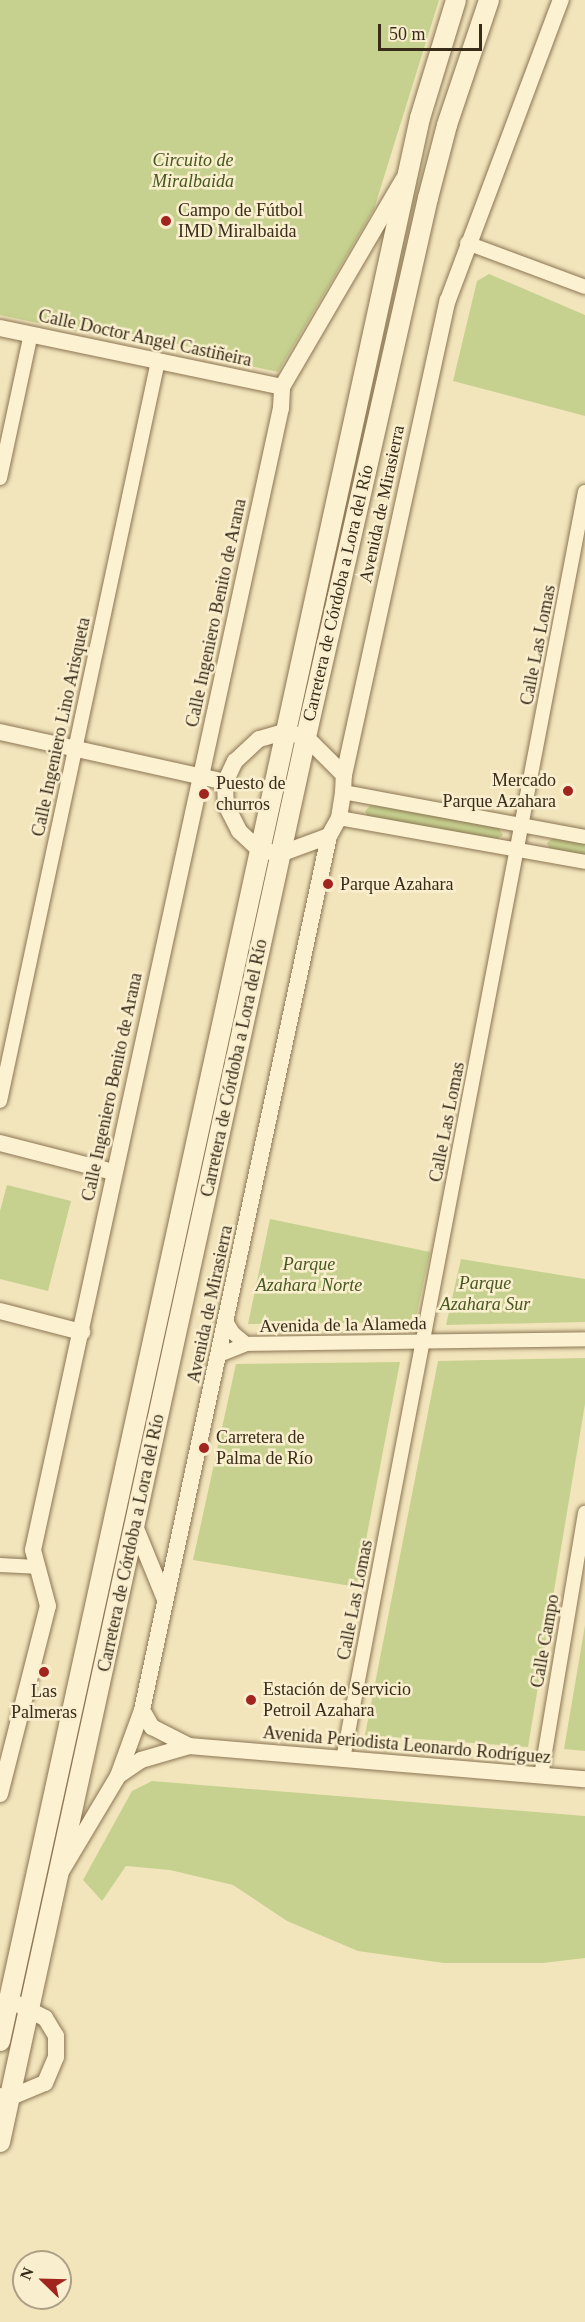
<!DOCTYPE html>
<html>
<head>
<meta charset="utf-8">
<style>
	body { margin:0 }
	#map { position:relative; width:585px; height:2322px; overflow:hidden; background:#f2e5bc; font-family:Georgia,serif }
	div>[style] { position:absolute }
	.green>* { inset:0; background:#c6d18f }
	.roads { filter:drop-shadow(0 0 2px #8b7554) drop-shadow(0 0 2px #8b7554) }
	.minor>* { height:14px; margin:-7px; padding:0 7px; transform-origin:7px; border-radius:7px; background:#fcf1d0 }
	.tertiary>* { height:16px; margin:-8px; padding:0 8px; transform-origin:8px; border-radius:8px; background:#fcf1d0 }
	.secondary>* { height:20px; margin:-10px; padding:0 10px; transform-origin:10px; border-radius:10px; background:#fcf1d0 }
	.dots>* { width:16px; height:16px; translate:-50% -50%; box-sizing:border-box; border:3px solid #f9eecd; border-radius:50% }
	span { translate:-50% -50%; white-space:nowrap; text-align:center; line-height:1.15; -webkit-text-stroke:5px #f9eecd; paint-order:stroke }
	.park-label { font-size:18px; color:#46581f; font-style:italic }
	.poi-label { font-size:18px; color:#392b1a }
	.left { translate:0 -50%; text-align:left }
	.right { translate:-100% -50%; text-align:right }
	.street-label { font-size:18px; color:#392b1a }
	.north { position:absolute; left:12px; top:2250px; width:60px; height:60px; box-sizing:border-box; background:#f9eecd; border:2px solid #aca085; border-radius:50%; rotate:293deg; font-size:16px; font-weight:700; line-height:24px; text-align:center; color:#392b1a }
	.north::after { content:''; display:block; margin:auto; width:21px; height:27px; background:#a1241e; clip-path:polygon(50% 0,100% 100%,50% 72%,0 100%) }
	.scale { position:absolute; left:378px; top:24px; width:104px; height:27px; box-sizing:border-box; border:3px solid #392b1a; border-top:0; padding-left:8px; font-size:18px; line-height:21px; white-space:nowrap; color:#392b1a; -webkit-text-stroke:4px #f9eecd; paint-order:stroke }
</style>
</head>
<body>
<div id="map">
	<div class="green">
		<i style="clip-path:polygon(0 0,439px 0,374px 209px,278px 372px,246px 365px,245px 359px,87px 324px,84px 333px,0 315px)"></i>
		<i style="clip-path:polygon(489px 274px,585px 315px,585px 416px,453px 381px,477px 281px)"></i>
		<i style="clip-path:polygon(371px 805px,498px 827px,503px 835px,494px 841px,368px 818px,365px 811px)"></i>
		<i style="clip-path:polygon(554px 838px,585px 843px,585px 857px,551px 851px,547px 843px)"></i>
		<i style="clip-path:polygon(7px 1185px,71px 1201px,48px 1291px,0 1279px,0 1211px)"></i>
		<i style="clip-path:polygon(270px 1219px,430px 1252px,415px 1322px,248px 1324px)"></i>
		<i style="clip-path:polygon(461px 1259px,585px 1279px,585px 1322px,446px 1325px)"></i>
		<i style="clip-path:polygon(585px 1358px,585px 1404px,528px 1747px,365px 1735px,438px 1361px)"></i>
		<i style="clip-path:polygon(400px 1362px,357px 1587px,193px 1560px,236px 1364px)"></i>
		<i style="clip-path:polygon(585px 1625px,585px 1751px,564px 1749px)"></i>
		<i style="clip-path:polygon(152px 1781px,585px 1816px,585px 1958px,543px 1963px,444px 1963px,358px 1951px,287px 1921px,233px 1885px,170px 1870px,126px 1866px,102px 1901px,83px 1880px,132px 1791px)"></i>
	</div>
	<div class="roads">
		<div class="minor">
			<i style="left:467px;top:243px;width:126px;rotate:20.4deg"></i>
			<i style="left:0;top:478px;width:147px;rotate:-77.9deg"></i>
			<i style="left:343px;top:792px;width:246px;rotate:10.5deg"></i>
			<i style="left:339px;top:818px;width:250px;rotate:10.1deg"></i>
			<i style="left:0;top:1101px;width:757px;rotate:-77.95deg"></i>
			<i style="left:227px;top:1323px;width:12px;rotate:59deg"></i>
			<i style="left:233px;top:1333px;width:17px;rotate:40deg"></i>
			<i style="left:219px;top:1355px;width:29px;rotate:-22deg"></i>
			<i style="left:246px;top:1344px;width:339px;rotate:-0.8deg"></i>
			<i style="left:0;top:1565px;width:36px;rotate:3deg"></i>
			<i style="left:343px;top:1759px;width:1290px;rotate:-79.19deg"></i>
			<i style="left:541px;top:1776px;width:267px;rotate:-80.5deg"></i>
		</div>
		<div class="tertiary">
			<i style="left:0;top:328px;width:288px;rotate:11.8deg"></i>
			<i style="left:0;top:732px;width:230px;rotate:12.5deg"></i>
			<i style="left:344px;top:775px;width:486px;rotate:-77.7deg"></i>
			<i style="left:448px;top:300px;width:321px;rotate:-69.4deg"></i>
			<i style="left:0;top:1143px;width:117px;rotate:14.4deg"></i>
			<i style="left:0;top:1311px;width:85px;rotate:14.4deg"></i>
			<i style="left:135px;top:1526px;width:77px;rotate:67.8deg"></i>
			<i style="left:142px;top:1710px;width:20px;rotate:60deg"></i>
			<i style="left:152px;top:1727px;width:42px;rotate:27.2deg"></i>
			<i style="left:189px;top:1746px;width:397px;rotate:4.8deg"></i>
			<i style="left:119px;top:1775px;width:27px;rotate:-34deg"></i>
			<i style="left:141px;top:1760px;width:50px;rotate:-16.3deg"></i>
			<i style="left:0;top:1794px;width:194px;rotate:-75.7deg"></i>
			<i style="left:48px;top:1606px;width:58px;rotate:-105deg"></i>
			<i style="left:33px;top:1550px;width:1169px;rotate:-77.75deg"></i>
			<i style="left:281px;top:408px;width:21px;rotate:-87deg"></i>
			<i style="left:282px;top:387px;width:240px;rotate:-59.7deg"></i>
			<i style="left:62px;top:1870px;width:109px;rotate:-59.2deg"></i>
			<i style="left:118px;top:1776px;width:70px;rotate:-70deg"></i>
			<i style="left:142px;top:1710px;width:894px;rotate:-77.92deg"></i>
			<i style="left:329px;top:836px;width:21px;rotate:-61deg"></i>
			<i style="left:339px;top:818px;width:26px;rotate:-81deg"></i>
			<i style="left:343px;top:792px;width:17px;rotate:-87deg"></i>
			<i style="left:344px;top:775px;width:54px;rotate:-135deg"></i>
			<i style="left:306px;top:737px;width:23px;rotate:-167deg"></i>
			<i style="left:284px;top:732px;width:26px;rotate:164deg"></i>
			<i style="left:259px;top:739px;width:33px;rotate:137deg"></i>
			<i style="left:235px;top:761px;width:23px;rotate:115deg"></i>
			<i style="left:225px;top:782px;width:23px;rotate:88deg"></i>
			<i style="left:226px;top:805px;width:29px;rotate:63deg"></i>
			<i style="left:239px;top:831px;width:26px;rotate:43deg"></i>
			<i style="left:258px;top:849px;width:23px;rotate:13deg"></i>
			<i style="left:280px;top:854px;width:52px;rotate:-20.2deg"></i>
			<i style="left:0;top:2096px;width:9px;rotate:13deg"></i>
			<i style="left:9px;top:2098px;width:39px;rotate:-23deg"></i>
			<i style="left:45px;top:2083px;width:28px;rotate:-67deg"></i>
			<i style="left:56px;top:2057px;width:21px;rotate:-90deg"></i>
			<i style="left:56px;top:2036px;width:21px;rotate:-121deg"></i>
			<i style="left:45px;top:2018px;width:30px;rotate:-153deg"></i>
		</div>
		<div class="secondary">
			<i style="left:0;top:2041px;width:1968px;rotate:-77.68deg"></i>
			<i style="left:420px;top:118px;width:123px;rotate:-73deg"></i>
			<i style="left:0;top:2142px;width:1438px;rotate:-77.71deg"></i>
			<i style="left:306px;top:737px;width:553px;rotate:-77.25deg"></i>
			<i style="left:428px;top:198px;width:75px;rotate:-75.4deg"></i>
			<i style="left:447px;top:125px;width:132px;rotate:-71.4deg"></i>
		</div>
	</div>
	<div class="dots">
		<i style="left:166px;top:221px;background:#a1241e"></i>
		<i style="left:568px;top:791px;background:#a1241e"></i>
		<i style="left:204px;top:794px;background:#a1241e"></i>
		<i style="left:328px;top:884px;background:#a1241e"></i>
		<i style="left:204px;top:1448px;background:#a1241e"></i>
		<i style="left:44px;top:1672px;background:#a1241e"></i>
		<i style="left:251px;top:1700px;background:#a1241e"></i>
	</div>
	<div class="park-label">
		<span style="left:193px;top:171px">Circuito de<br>Miralbaida</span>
		<span style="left:309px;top:1275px">Parque<br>Azahara Norte</span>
		<span style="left:485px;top:1294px">Parque<br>Azahara Sur</span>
	</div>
	<div class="poi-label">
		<span class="left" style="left:178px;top:221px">Campo de Fútbol<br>IMD Miralbaida</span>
		<span class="right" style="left:556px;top:791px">Mercado<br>Parque Azahara</span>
		<span class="left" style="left:216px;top:794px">Puesto de<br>churros</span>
		<span class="left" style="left:340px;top:884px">Parque Azahara</span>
		<span class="left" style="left:216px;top:1448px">Carretera de<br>Palma de Río</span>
		<span class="left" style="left:263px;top:1700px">Estación de Servicio<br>Petroil Azahara</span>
		<span style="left:44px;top:1702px">Las<br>Palmeras</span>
	</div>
	<div class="street-label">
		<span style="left:145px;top:338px;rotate:12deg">Calle Doctor Angel Castiñeira</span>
		<span style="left:382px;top:504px;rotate:-78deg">Avenida de Mirasierra</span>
		<span style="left:338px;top:593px;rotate:-77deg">Carretera de Córdoba a Lora del Río</span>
		<span style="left:216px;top:613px;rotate:-78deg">Calle Ingeniero Benito de Arana</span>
		<span style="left:538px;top:645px;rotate:-79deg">Calle Las Lomas</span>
		<span style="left:61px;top:727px;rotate:-78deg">Calle Ingeniero Lino Arisqueta</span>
		<span style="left:234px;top:1068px;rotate:-78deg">Carretera de Córdoba a Lora del Río</span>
		<span style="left:112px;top:1087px;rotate:-78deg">Calle Ingeniero Benito de Arana</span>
		<span style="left:447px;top:1122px;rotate:-79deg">Calle Las Lomas</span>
		<span style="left:210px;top:1304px;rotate:-78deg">Avenida de Mirasierra</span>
		<span style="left:343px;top:1325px;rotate:-1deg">Avenida de la Alameda</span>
		<span style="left:131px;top:1543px;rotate:-78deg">Carretera de Córdoba a Lora del Río</span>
		<span style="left:355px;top:1600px;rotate:-79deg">Calle Las Lomas</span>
		<span style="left:545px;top:1641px;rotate:-80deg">Calle Campo</span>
		<span style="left:407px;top:1745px;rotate:5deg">Avenida Periodista Leonardo Rodríguez</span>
	</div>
	<div class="north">N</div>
	<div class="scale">50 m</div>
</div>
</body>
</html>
